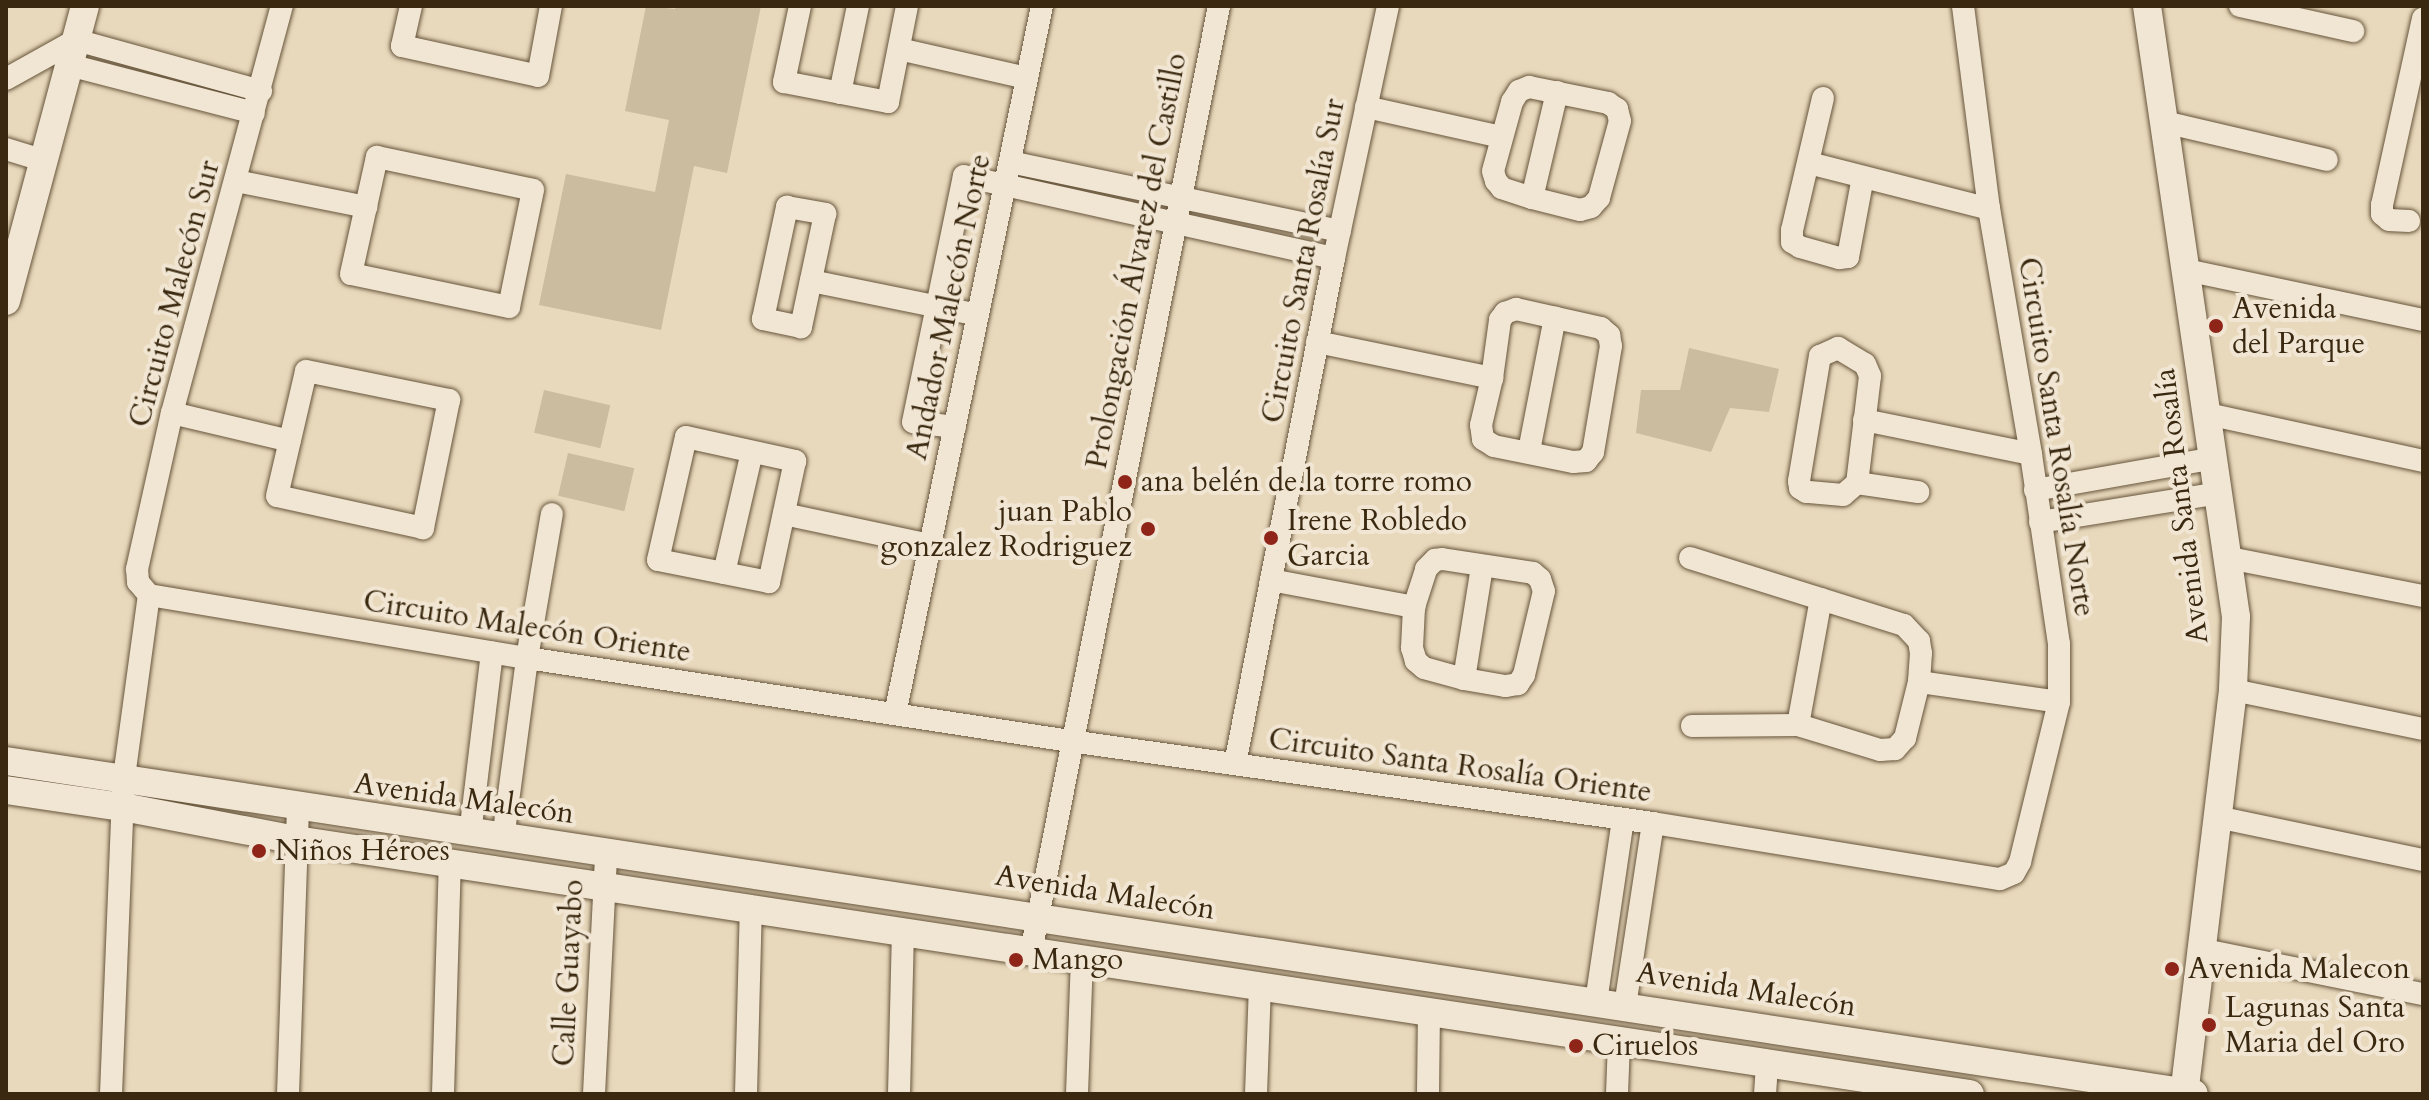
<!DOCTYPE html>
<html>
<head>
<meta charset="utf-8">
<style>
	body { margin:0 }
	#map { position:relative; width:2429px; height:1100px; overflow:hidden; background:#e9d9bc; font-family:Cardo,serif }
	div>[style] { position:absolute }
	.green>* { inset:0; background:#cbbb9f; transform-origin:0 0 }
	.roads { filter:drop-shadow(0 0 2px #66553b) drop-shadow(0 0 2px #66553b) }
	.minor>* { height:22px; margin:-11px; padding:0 11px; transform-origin:11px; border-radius:11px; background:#f1e6d3 }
	.tertiary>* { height:28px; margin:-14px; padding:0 14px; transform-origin:14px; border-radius:14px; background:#f1e6d3 }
	.dots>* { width:22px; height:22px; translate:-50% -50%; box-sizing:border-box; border:4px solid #f1e6d3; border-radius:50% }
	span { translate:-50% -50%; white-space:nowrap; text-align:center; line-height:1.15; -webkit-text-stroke:8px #f1e6d3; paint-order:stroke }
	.street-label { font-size:30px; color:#3a2910 }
	.poi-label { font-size:30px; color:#3a2910 }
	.left { translate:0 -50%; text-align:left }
	.right { translate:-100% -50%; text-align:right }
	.frame { position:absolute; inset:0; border:8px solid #3a2910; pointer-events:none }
</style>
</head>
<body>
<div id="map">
	<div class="green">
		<i style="clip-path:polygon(646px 6px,675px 9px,676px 6px,761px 6px,727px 173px,694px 166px,661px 330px,539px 305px,566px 174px,655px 192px,669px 120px,625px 111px)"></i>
		<i style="clip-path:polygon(1689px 348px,1779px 369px,1769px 412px,1730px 408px,1711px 452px,1636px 433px,1641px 390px,1680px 390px)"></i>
		<i style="left:544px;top:390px;width:68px;height:44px;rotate:13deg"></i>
		<i style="left:568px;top:453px;width:68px;height:44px;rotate:13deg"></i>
	</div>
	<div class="roads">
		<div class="minor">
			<i style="left:411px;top:6px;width:41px;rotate:102.7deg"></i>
			<i style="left:402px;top:46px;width:139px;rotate:12.4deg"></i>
			<i style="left:538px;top:76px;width:71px;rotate:-79.5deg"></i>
			<i style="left:800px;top:6px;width:78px;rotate:101.9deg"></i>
			<i style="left:784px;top:82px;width:106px;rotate:10.9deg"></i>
			<i style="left:888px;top:102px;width:98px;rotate:-78.8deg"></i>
			<i style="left:2240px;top:6px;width:116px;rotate:12.5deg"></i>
			<i style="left:899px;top:49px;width:131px;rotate:12.8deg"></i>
			<i style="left:69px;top:65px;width:191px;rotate:14.5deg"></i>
			<i style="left:6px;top:79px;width:80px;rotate:-29.1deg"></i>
			<i style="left:76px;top:40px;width:192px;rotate:15.4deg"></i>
			<i style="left:1529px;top:87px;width:81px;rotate:11.4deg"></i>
			<i style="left:1608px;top:103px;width:11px;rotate:34deg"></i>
			<i style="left:1617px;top:109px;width:12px;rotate:76deg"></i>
			<i style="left:1620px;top:121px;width:80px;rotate:105.3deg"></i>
			<i style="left:1599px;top:198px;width:12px;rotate:132deg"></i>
			<i style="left:1591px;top:207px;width:11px;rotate:165deg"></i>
			<i style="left:1580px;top:210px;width:49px;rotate:-166deg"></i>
			<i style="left:1532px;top:198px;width:32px;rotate:-162deg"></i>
			<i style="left:1502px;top:188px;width:9px;rotate:-131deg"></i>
			<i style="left:1496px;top:181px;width:10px;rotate:-107deg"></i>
			<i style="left:1493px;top:171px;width:72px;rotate:-74.6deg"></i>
			<i style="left:1512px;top:102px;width:13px;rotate:-58deg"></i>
			<i style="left:1519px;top:91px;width:11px;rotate:-22deg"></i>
			<i style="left:840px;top:93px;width:89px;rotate:-78.3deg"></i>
			<i style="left:1823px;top:98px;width:136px;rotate:103.2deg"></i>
			<i style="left:1792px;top:230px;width:12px;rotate:90deg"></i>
			<i style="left:1792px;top:242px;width:9px;rotate:32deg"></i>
			<i style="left:1800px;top:247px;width:41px;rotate:15.8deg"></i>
			<i style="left:1839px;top:258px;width:9px;rotate:-6deg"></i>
			<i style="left:1848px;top:257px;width:81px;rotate:-79.4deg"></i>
			<i style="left:1366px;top:107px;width:138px;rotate:12.5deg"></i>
			<i style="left:2164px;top:122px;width:167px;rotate:13.1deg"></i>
			<i style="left:6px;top:149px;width:39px;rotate:17deg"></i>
			<i style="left:377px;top:157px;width:159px;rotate:11.9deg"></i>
			<i style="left:533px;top:190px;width:119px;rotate:101.6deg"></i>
			<i style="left:509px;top:307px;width:161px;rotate:-168.2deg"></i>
			<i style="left:351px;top:274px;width:120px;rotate:-77.5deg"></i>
			<i style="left:1010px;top:162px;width:337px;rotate:11.8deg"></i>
			<i style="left:1809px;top:163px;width:186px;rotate:14.3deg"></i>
			<i style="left:236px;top:181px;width:133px;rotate:11.3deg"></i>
			<i style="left:1532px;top:198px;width:109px;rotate:-76.7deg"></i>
			<i style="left:787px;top:207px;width:39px;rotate:10deg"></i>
			<i style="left:825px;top:214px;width:116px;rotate:102deg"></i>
			<i style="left:801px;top:327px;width:39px;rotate:-168deg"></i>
			<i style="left:763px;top:319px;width:115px;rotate:-77.9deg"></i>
			<i style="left:2409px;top:221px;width:20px;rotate:-177deg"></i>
			<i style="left:2389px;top:220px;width:9px;rotate:-139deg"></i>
			<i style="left:2382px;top:214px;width:9px;rotate:-90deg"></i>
			<i style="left:2382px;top:205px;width:191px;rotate:-77.6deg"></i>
			<i style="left:2186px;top:270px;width:242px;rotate:11.9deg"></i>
			<i style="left:811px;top:281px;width:170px;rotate:11.5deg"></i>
			<i style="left:1516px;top:309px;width:87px;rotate:12.6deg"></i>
			<i style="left:1601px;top:328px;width:11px;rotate:41deg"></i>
			<i style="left:1609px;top:335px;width:11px;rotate:80deg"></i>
			<i style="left:1611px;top:346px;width:108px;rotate:99.6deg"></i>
			<i style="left:1593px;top:452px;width:11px;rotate:128deg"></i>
			<i style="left:1586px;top:461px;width:13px;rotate:176deg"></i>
			<i style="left:1573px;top:462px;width:81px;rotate:-168.6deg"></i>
			<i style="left:1494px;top:446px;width:13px;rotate:-148deg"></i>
			<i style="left:1483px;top:439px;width:14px;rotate:-98deg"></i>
			<i style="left:1481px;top:425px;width:48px;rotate:-76.8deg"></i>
			<i style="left:1492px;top:378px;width:59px;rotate:-82.1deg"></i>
			<i style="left:1500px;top:320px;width:9px;rotate:-54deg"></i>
			<i style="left:1505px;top:313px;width:12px;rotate:-20deg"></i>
			<i style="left:1317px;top:342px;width:179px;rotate:11.6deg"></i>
			<i style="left:1838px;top:348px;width:31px;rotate:31deg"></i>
			<i style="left:1865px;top:364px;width:13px;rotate:67deg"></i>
			<i style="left:1870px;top:376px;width:108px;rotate:96.9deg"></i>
			<i style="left:1857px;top:483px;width:18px;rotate:139deg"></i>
			<i style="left:1843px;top:495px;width:37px;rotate:-175deg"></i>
			<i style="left:1806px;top:492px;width:7px;rotate:-146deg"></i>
			<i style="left:1800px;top:488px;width:7px;rotate:-98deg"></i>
			<i style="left:1799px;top:481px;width:127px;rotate:-80.5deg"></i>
			<i style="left:1820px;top:356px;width:20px;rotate:-24deg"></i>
			<i style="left:306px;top:371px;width:146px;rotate:11.5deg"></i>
			<i style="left:449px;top:400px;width:131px;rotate:101.5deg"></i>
			<i style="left:423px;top:528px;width:149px;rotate:-167.6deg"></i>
			<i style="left:277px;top:496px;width:128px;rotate:-76.9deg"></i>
			<i style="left:172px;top:413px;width:121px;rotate:13.3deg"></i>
			<i style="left:2208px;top:414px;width:220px;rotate:12.3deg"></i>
			<i style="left:1864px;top:420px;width:170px;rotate:11.5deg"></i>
			<i style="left:955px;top:427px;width:42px;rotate:-173.2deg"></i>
			<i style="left:913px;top:422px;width:251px;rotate:-78.3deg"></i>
			<i style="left:964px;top:176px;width:379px;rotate:12.5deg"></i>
			<i style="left:686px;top:437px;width:112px;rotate:12.4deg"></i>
			<i style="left:795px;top:461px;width:124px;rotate:102.1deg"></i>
			<i style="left:769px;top:582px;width:113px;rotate:-168.8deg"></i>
			<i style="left:658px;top:560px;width:126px;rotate:-77.2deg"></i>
			<i style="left:1529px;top:451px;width:136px;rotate:-79deg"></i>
			<i style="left:1857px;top:483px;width:62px;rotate:8.4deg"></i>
			<i style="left:2035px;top:490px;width:182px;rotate:-10.1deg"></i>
			<i style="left:784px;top:514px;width:149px;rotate:12deg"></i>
			<i style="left:2040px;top:522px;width:181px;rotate:-9.2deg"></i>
			<i style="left:1690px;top:558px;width:224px;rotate:17.4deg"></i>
			<i style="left:1904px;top:625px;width:22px;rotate:47deg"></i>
			<i style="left:1919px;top:641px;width:12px;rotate:81deg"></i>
			<i style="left:1921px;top:653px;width:29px;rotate:94deg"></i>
			<i style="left:1919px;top:682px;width:58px;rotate:104deg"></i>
			<i style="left:1905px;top:738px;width:15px;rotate:132deg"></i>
			<i style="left:1895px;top:749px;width:15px;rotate:176deg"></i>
			<i style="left:1880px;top:750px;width:86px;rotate:-163deg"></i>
			<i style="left:1798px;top:725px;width:106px;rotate:179.5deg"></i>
			<i style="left:2229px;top:558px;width:198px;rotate:11.1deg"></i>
			<i style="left:1442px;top:559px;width:92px;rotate:8.7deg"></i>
			<i style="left:1533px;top:573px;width:9px;rotate:41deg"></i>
			<i style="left:1540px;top:579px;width:13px;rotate:72deg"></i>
			<i style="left:1544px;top:591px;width:86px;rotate:103.4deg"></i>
			<i style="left:1524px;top:675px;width:11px;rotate:124deg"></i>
			<i style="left:1518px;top:684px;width:13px;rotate:171deg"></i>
			<i style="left:1505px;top:686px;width:42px;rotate:-170.3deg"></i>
			<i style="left:1464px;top:679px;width:41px;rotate:-164.6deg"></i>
			<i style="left:1424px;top:668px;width:11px;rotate:-139deg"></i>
			<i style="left:1416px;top:661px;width:14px;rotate:-107deg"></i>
			<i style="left:1412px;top:648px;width:41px;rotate:-87.2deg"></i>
			<i style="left:1414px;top:607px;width:40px;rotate:-72deg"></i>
			<i style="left:1426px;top:569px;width:13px;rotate:-45deg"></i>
			<i style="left:1435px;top:560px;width:7px;rotate:-8deg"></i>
			<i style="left:724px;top:573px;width:124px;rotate:-77deg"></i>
			<i style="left:1271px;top:580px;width:146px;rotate:10.7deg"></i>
			<i style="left:149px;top:595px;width:383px;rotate:9.5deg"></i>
			<i style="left:527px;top:658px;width:549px;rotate:8.69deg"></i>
			<i style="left:1070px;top:741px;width:589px;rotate:8.01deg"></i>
			<i style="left:1653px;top:823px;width:351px;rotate:9.2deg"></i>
			<i style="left:2000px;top:879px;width:15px;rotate:-23deg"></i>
			<i style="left:2014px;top:873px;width:13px;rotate:-61deg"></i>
			<i style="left:2020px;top:862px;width:165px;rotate:-76.3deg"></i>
			<i style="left:2059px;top:702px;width:58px;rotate:-90deg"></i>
			<i style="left:2059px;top:644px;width:192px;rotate:-98.4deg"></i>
			<i style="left:2031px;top:454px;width:249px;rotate:-99.7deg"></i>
			<i style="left:1989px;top:209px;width:205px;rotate:-97.3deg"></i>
			<i style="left:149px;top:595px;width:17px;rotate:-130deg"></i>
			<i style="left:138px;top:582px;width:13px;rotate:-94deg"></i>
			<i style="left:137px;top:569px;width:160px;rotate:-77.4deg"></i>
			<i style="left:172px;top:413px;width:422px;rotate:-74.9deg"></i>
			<i style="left:1464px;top:679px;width:114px;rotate:-80.9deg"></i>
			<i style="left:1919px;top:682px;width:141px;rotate:8.1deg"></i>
			<i style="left:2233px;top:690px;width:194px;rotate:11.6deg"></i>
			<i style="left:895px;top:714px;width:723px;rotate:-78.27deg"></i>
			<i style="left:1798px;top:725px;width:128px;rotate:-79.7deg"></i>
			<i style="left:1235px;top:764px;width:516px;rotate:-78.93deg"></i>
			<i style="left:1334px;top:258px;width:258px;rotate:-77.9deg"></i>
			<i style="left:2217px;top:817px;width:210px;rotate:11.8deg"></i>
			<i style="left:470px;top:834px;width:183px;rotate:-83.1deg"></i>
			<i style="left:503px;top:839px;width:183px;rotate:-82.4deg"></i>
			<i style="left:527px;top:658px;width:146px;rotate:-80.2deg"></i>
			<i style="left:2199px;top:949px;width:228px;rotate:11.4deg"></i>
			<i style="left:1031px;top:952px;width:964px;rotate:-78.76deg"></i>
			<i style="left:1596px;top:1002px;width:185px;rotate:-81.6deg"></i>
			<i style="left:1625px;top:1006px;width:185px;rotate:-81.3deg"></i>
			<i style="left:111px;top:1094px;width:317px;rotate:-87.7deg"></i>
			<i style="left:124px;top:777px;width:184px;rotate:-82.2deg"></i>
			<i style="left:288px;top:1094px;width:286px;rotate:-88deg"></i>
			<i style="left:443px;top:1094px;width:231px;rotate:-88.3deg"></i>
			<i style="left:594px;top:1094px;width:240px;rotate:-87.1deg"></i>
			<i style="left:746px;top:1094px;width:185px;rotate:-88.5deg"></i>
			<i style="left:899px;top:1094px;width:162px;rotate:-88.6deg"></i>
			<i style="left:1077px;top:1094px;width:135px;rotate:-87.9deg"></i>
			<i style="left:1256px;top:1094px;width:108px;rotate:-87.9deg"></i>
			<i style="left:1428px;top:1094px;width:82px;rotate:-89.3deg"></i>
			<i style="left:1617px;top:1094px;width:53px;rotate:-87.8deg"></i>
			<i style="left:1765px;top:1094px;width:31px;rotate:-86deg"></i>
		</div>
		<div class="tertiary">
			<i style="left:2147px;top:6px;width:617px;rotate:81.71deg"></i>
			<i style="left:2236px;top:617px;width:73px;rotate:92.4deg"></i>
			<i style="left:2233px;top:690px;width:407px;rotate:96.9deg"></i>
			<i style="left:6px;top:301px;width:305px;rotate:-75deg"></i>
			<i style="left:6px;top:761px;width:2213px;rotate:8.65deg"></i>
			<i style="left:6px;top:790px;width:118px;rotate:8.3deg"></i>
			<i style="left:123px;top:807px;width:176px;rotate:10.8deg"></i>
			<i style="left:296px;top:840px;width:1693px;rotate:8.63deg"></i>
		</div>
	</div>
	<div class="dots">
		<i style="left:2216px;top:326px;background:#8f2418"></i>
		<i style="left:1125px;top:482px;background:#8f2418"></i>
		<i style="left:1148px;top:529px;background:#8f2418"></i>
		<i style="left:1271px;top:538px;background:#8f2418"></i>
		<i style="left:259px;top:851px;background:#8f2418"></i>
		<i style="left:1016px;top:960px;background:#8f2418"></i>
		<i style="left:2172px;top:969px;background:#8f2418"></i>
		<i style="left:2209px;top:1025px;background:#8f2418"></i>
		<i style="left:1576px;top:1046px;background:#8f2418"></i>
	</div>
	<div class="street-label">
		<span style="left:1137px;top:261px;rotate:-79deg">Prolongación Álvarez del Castillo</span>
		<span style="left:1304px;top:261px;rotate:-79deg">Circuito Santa Rosalía Sur</span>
		<span style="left:175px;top:294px;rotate:-75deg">Circuito Malecón Sur</span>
		<span style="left:949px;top:307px;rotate:-78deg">Andador Malecón Norte</span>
		<span style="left:2056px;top:437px;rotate:81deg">Circuito Santa Rosalía Norte</span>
		<span style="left:2182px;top:506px;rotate:-97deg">Avenida Santa Rosalía</span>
		<span style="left:527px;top:627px;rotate:9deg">Circuito Malecón Oriente</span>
		<span style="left:1460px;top:766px;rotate:8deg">Circuito Santa Rosalía Oriente</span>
		<span style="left:464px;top:799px;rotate:8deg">Avenida Malecón</span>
		<span style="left:1105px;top:893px;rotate:9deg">Avenida Malecón</span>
		<span style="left:569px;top:973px;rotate:-87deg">Calle Guayabo</span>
		<span style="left:1746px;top:990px;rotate:9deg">Avenida Malecón</span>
	</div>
	<div class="poi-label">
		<span class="left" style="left:2232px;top:326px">Avenida<br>del Parque</span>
		<span class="left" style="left:1141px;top:482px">ana belén de.la torre romo</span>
		<span class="right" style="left:1132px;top:529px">juan Pablo<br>gonzalez Rodriguez</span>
		<span class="left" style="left:1287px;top:538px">Irene Robledo<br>Garcia</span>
		<span class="left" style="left:275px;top:851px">Niños Héroes</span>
		<span class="left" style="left:1032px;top:960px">Mango</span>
		<span class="left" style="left:2188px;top:969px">Avenida Malecon</span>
		<span class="left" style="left:2225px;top:1025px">Lagunas Santa<br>Maria del Oro</span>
		<span class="left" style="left:1592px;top:1046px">Ciruelos</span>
	</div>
	<div class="frame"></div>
</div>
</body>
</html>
